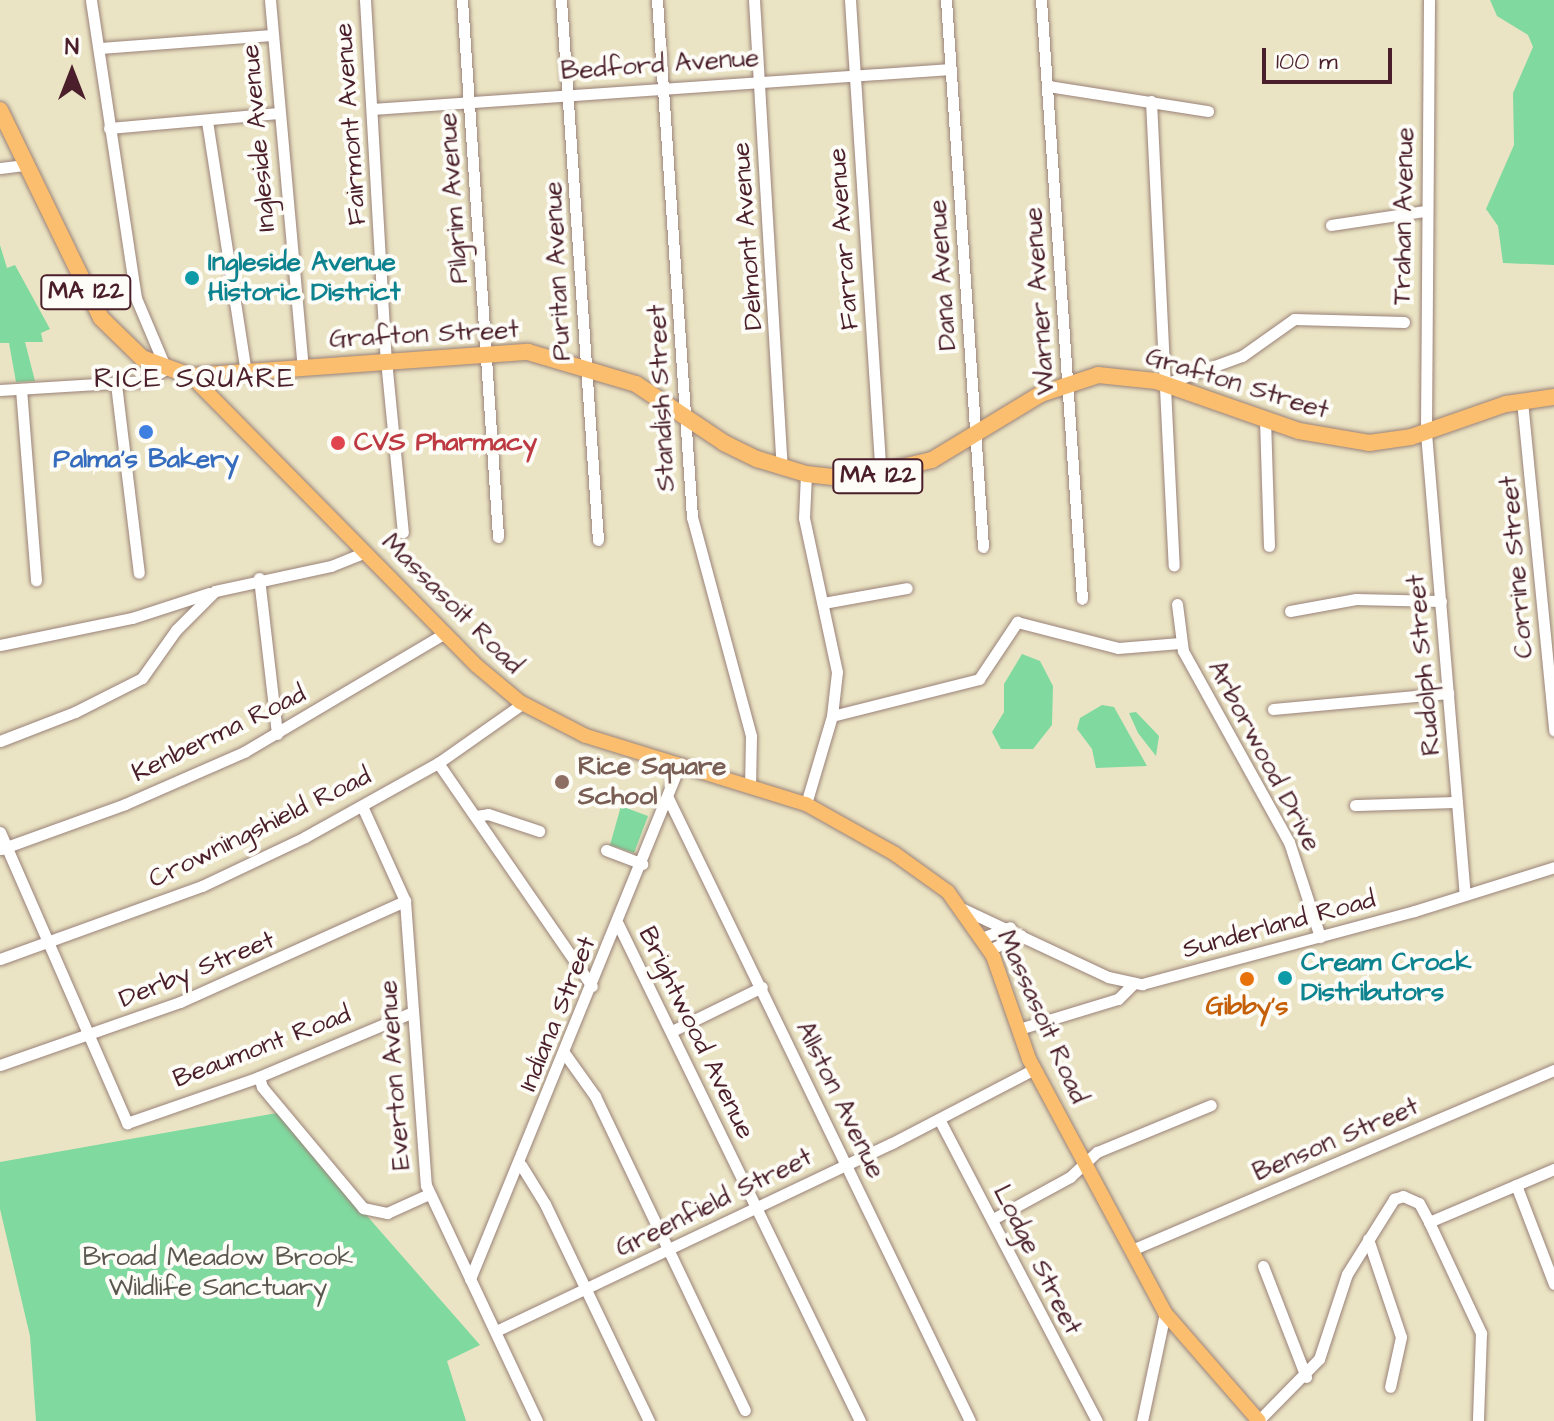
<!DOCTYPE html>
<html>
<head>
<meta charset="utf-8">
<style>
	body { margin:0 }
	#map { position:relative; width:1554px; height:1421px; overflow:hidden; background:#ebe4c4; font-family:"Architects Daughter",sans-serif }
	div>[style] { position:absolute }
	.green>* { inset:0; background:#80d99f }
	.roads { filter:drop-shadow(0 0 2px #9a8278) drop-shadow(0 0 2px #9a8278) }
	.minor>* { height:11px; margin:-5.5px; padding:0 5.5px; transform-origin:5.5px; border-radius:5.5px; background:#fff }
	.major>* { height:14px; margin:-7px; padding:0 7px; transform-origin:7px; border-radius:7px; background:#fabe6e }
	.highway>* { height:16px; margin:-8px; padding:0 8px; transform-origin:8px; border-radius:8px; background:#fabe6e }
	.dots>* { width:22px; height:22px; translate:-50% -50%; box-sizing:border-box; border:4px solid #fdfcf7; border-radius:50% }
	span { translate:-50% -50%; white-space:nowrap; text-align:center; line-height:1.15; -webkit-text-stroke:8px #fdfcf7; paint-order:stroke }
	.shield-label span { padding:2px 6px; background:#fdfcf7; border:2px solid; border-radius:6px; -webkit-text-stroke-width:0 }
	.shield-label { font-size:24px; color:#4a1f2b; font-weight:700 }
	.street-label { font-size:26px; color:#4a1f2b }
	.culture-label { font-size:26px; color:#0d838f; font-weight:700 }
	.left { translate:0 -50%; text-align:left }
	.health-label { font-size:26px; color:#be3a42; font-weight:700 }
	.shop-label { font-size:26px; color:#366cbe; font-weight:700 }
	.education-label { font-size:26px; color:#785e54; font-weight:700 }
	.food-label { font-size:26px; color:#c56008; font-weight:700 }
	.park-label { font-size:26px; color:#5a574e }
	.neighbourhood-label { font-size:28px; color:#4a1f2b; letter-spacing:2px }
	.north { position:absolute; left:32px; top:32px; width:80px; height:80px; -webkit-text-stroke:6px #fdfcf7; paint-order:stroke; rotate:0deg; font-size:22px; font-weight:700; line-height:32px; text-align:center; color:#4a1f2b }
	.north::after { content:''; display:block; margin:auto; width:28px; height:36px; background:#4a1f2b; clip-path:polygon(50% 0,100% 100%,50% 72%,0 100%) }
	.scale { position:absolute; left:1262px; top:48px; width:130px; height:36px; box-sizing:border-box; border:4px solid #4a1f2b; border-top:0; padding-left:10px; font-size:24px; line-height:28px; white-space:nowrap; color:#4a1f2b; -webkit-text-stroke:6px #fdfcf7; paint-order:stroke }
</style>
</head>
<body>
<div id="map">
	<div class="green">
		<i style="clip-path:polygon(1490px 0,1554px 0,1554px 265px,1503px 263px,1498px 226px,1486px 209px,1514px 145px,1513px 93px,1533px 47px,1528px 35px,1497px 16px)"></i>
		<i style="clip-path:polygon(0 245px,7px 268px,15px 265px,50px 329px,41px 333px,43px 342px,25px 342px,35px 381px,16px 382px,9px 343px,0 343px)"></i>
		<i style="clip-path:polygon(1022px 654px,1040px 661px,1053px 686px,1052px 725px,1033px 749px,1001px 749px,992px 732px,1004px 712px,1004px 684px)"></i>
		<i style="clip-path:polygon(1102px 705px,1114px 707px,1147px 766px,1096px 768px,1092px 749px,1077px 729px,1080px 718px)"></i>
		<i style="clip-path:polygon(1136px 712px,1159px 736px,1156px 756px,1138px 733px,1129px 713px)"></i>
		<i style="clip-path:polygon(621px 806px,648px 816px,634px 853px,610px 845px)"></i>
		<i style="clip-path:polygon(277px 1113px,480px 1345px,447px 1361px,466px 1421px,36px 1421px,30px 1336px,0 1209px,0 1162px)"></i>
	</div>
	<div class="roads">
		<div class="minor">
			<i style="left:270px;top:0;width:368px;rotate:84.9deg"></i>
			<i style="left:365px;top:0;width:361px;rotate:86.7deg"></i>
			<i style="left:386px;top:360px;width:173px;rotate:84.4deg"></i>
			<i style="left:462px;top:0;width:538px;rotate:86.16deg"></i>
			<i style="left:561px;top:0;width:541px;rotate:86.08deg"></i>
			<i style="left:657px;top:0;width:518px;rotate:86.13deg"></i>
			<i style="left:692px;top:517px;width:227px;rotate:74.9deg"></i>
			<i style="left:751px;top:736px;width:50px;rotate:91.1deg"></i>
			<i style="left:754px;top:0;width:469px;rotate:86.6deg"></i>
			<i style="left:850px;top:0;width:476px;rotate:86.3deg"></i>
			<i style="left:946px;top:0;width:548px;rotate:86.13deg"></i>
			<i style="left:1041px;top:0;width:600px;rotate:86.08deg"></i>
			<i style="left:1429px;top:0;width:433px;rotate:90.4deg"></i>
			<i style="left:1426px;top:433px;width:463px;rotate:85.2deg"></i>
			<i style="left:99px;top:48px;width:174px;rotate:-4.3deg"></i>
			<i style="left:1048px;top:86px;width:162px;rotate:8.9deg"></i>
			<i style="left:1151px;top:101px;width:465px;rotate:87.2deg"></i>
			<i style="left:372px;top:109px;width:580px;rotate:-3.95deg"></i>
			<i style="left:207px;top:121px;width:254px;rotate:81.2deg"></i>
			<i style="left:109px;top:128px;width:170px;rotate:-5.1deg"></i>
			<i style="left:0;top:168px;width:26px;rotate:-7deg"></i>
			<i style="left:1331px;top:225px;width:95px;rotate:-8.5deg"></i>
			<i style="left:116px;top:384px;width:190px;rotate:83.1deg"></i>
			<i style="left:1165px;top:384px;width:82px;rotate:-20deg"></i>
			<i style="left:1242px;top:356px;width:64px;rotate:-35.4deg"></i>
			<i style="left:1294px;top:319px;width:110px;rotate:1.6deg"></i>
			<i style="left:21px;top:389px;width:192px;rotate:85.5deg"></i>
			<i style="left:0;top:390px;width:146px;rotate:-3.5deg"></i>
			<i style="left:146px;top:381px;width:23px;rotate:-31deg"></i>
			<i style="left:166px;top:369px;width:77px;rotate:-112.9deg"></i>
			<i style="left:136px;top:298px;width:301px;rotate:-98.6deg"></i>
			<i style="left:1522px;top:401px;width:331px;rotate:84.4deg"></i>
			<i style="left:1265px;top:419px;width:127px;rotate:88.2deg"></i>
			<i style="left:806px;top:474px;width:44px;rotate:92.6deg"></i>
			<i style="left:804px;top:518px;width:157px;rotate:77.9deg"></i>
			<i style="left:837px;top:672px;width:44px;rotate:96.5deg"></i>
			<i style="left:832px;top:716px;width:92px;rotate:106.5deg"></i>
			<i style="left:259px;top:578px;width:157px;rotate:83.4deg"></i>
			<i style="left:823px;top:603px;width:85px;rotate:-10.1deg"></i>
			<i style="left:1177px;top:604px;width:47px;rotate:82.7deg"></i>
			<i style="left:1183px;top:651px;width:218px;rotate:61deg"></i>
			<i style="left:1289px;top:842px;width:100px;rotate:71.9deg"></i>
			<i style="left:1290px;top:611px;width:67px;rotate:-10.3deg"></i>
			<i style="left:1356px;top:599px;width:85px;rotate:1.3deg"></i>
			<i style="left:0;top:645px;width:135px;rotate:-11.6deg"></i>
			<i style="left:132px;top:618px;width:81px;rotate:-18deg"></i>
			<i style="left:1273px;top:709px;width:176px;rotate:-5.2deg"></i>
			<i style="left:832px;top:716px;width:152px;rotate:-14.1deg"></i>
			<i style="left:979px;top:679px;width:69px;rotate:-56.3deg"></i>
			<i style="left:1017px;top:622px;width:104px;rotate:14.4deg"></i>
			<i style="left:1118px;top:648px;width:62px;rotate:-4.6deg"></i>
			<i style="left:0;top:741px;width:80px;rotate:-21.1deg"></i>
			<i style="left:75px;top:712px;width:75px;rotate:-26.9deg"></i>
			<i style="left:142px;top:678px;width:59px;rotate:-54.7deg"></i>
			<i style="left:176px;top:630px;width:55px;rotate:-45deg"></i>
			<i style="left:215px;top:591px;width:119px;rotate:-12.2deg"></i>
			<i style="left:331px;top:566px;width:37px;rotate:-22deg"></i>
			<i style="left:438px;top:763px;width:271px;rotate:55.4deg"></i>
			<i style="left:668px;top:798px;width:692px;rotate:64.14deg"></i>
			<i style="left:1355px;top:805px;width:102px;rotate:-1.7deg"></i>
			<i style="left:362px;top:806px;width:104px;rotate:65.6deg"></i>
			<i style="left:405px;top:901px;width:285px;rotate:85.8deg"></i>
			<i style="left:426px;top:1185px;width:261px;rotate:64.8deg"></i>
			<i style="left:476px;top:816px;width:12px;rotate:-9deg"></i>
			<i style="left:488px;top:814px;width:54px;rotate:18.4deg"></i>
			<i style="left:0;top:832px;width:318px;rotate:66.4deg"></i>
			<i style="left:127px;top:1123px;width:137px;rotate:-19.2deg"></i>
			<i style="left:256px;top:1078px;width:170px;rotate:-22.8deg"></i>
			<i style="left:1px;top:849px;width:132px;rotate:-19.9deg"></i>
			<i style="left:125px;top:804px;width:130px;rotate:-23.6deg"></i>
			<i style="left:244px;top:752px;width:234px;rotate:-30.6deg"></i>
			<i style="left:606px;top:850px;width:39px;rotate:21deg"></i>
			<i style="left:963px;top:909px;width:160px;rotate:25.1deg"></i>
			<i style="left:1108px;top:977px;width:35px;rotate:12deg"></i>
			<i style="left:1142px;top:984px;width:282px;rotate:-15deg"></i>
			<i style="left:1414px;top:911px;width:147px;rotate:-17.4deg"></i>
			<i style="left:618px;top:924px;width:553px;rotate:64.04deg"></i>
			<i style="left:982px;top:938px;width:30px;rotate:-21deg"></i>
			<i style="left:989px;top:950px;width:35px;rotate:-25deg"></i>
			<i style="left:0;top:959px;width:215px;rotate:-19.9deg"></i>
			<i style="left:202px;top:886px;width:114px;rotate:-25.4deg"></i>
			<i style="left:305px;top:837px;width:152px;rotate:-29.1deg"></i>
			<i style="left:438px;top:763px;width:103px;rotate:-35.1deg"></i>
			<i style="left:1019px;top:1029px;width:103px;rotate:-16.9deg"></i>
			<i style="left:1118px;top:999px;width:23px;rotate:-45deg"></i>
			<i style="left:672px;top:1031px;width:100px;rotate:-26.1deg"></i>
			<i style="left:565px;top:1054px;width:52px;rotate:54.5deg"></i>
			<i style="left:595px;top:1096px;width:348px;rotate:64.5deg"></i>
			<i style="left:0;top:1065px;width:191px;rotate:-19.3deg"></i>
			<i style="left:180px;top:1002px;width:247px;rotate:-24.2deg"></i>
			<i style="left:259px;top:1077px;width:10px;rotate:73deg"></i>
			<i style="left:262px;top:1087px;width:158px;rotate:50.1deg"></i>
			<i style="left:363px;top:1208px;width:25px;rotate:12deg"></i>
			<i style="left:387px;top:1213px;width:46px;rotate:-24.3deg"></i>
			<i style="left:939px;top:1119px;width:341px;rotate:62.4deg"></i>
			<i style="left:521px;top:1165px;width:46px;rotate:58.4deg"></i>
			<i style="left:545px;top:1204px;width:241px;rotate:64.4deg"></i>
			<i style="left:1516px;top:1185px;width:106px;rotate:69deg"></i>
			<i style="left:993px;top:1219px;width:88px;rotate:-28.6deg"></i>
			<i style="left:1070px;top:1177px;width:37px;rotate:-43deg"></i>
			<i style="left:1097px;top:1152px;width:123px;rotate:-22.4deg"></i>
			<i style="left:1429px;top:1222px;width:123px;rotate:64.9deg"></i>
			<i style="left:1481px;top:1333px;width:88px;rotate:92deg"></i>
			<i style="left:1368px;top:1239px;width:103px;rotate:71.4deg"></i>
			<i style="left:1401px;top:1337px;width:51px;rotate:102.4deg"></i>
			<i style="left:1134px;top:1249px;width:457px;rotate:-23.1deg"></i>
			<i style="left:1263px;top:1266px;width:119px;rotate:68.8deg"></i>
			<i style="left:470px;top:1279px;width:556px;rotate:-67.82deg"></i>
			<i style="left:496px;top:1331px;width:438px;rotate:-25.4deg"></i>
			<i style="left:892px;top:1143px;width:160px;rotate:-27.5deg"></i>
			<i style="left:1142px;top:1421px;width:110px;rotate:-78deg"></i>
			<i style="left:1258px;top:1421px;width:87px;rotate:-45.5deg"></i>
			<i style="left:1319px;top:1359px;width:89px;rotate:-71.8deg"></i>
			<i style="left:1347px;top:1274px;width:89px;rotate:-57.9deg"></i>
			<i style="left:1394px;top:1199px;width:9px;rotate:-18deg"></i>
			<i style="left:1403px;top:1196px;width:17px;rotate:24deg"></i>
			<i style="left:1419px;top:1203px;width:21px;rotate:62deg"></i>
			<i style="left:1429px;top:1222px;width:136px;rotate:-23deg"></i>
		</div>
		<div class="major">
			<i style="left:191px;top:376px;width:407px;rotate:45.4deg"></i>
			<i style="left:477px;top:666px;width:56px;rotate:39.9deg"></i>
			<i style="left:520px;top:702px;width:74px;rotate:27.3deg"></i>
			<i style="left:586px;top:736px;width:230px;rotate:17.2deg"></i>
			<i style="left:806px;top:804px;width:102px;rotate:29.3deg"></i>
			<i style="left:895px;top:854px;width:65px;rotate:35.6deg"></i>
			<i style="left:948px;top:892px;width:78px;rotate:54.9deg"></i>
			<i style="left:993px;top:956px;width:109px;rotate:70.7deg"></i>
			<i style="left:1029px;top:1059px;width:288px;rotate:61.8deg"></i>
			<i style="left:1165px;top:1313px;width:143px;rotate:49deg"></i>
		</div>
		<div class="highway">
			<i style="left:0;top:110px;width:231px;rotate:64.1deg"></i>
			<i style="left:101px;top:318px;width:57px;rotate:44.3deg"></i>
			<i style="left:142px;top:358px;width:52px;rotate:20.2deg"></i>
			<i style="left:191px;top:376px;width:338px;rotate:-4.1deg"></i>
			<i style="left:528px;top:352px;width:113px;rotate:16.5deg"></i>
			<i style="left:636px;top:384px;width:106px;rotate:33.8deg"></i>
			<i style="left:724px;top:443px;width:37px;rotate:26deg"></i>
			<i style="left:757px;top:459px;width:51px;rotate:17deg"></i>
			<i style="left:806px;top:474px;width:45px;rotate:6.3deg"></i>
			<i style="left:851px;top:479px;width:83px;rotate:-13.2deg"></i>
			<i style="left:932px;top:460px;width:127px;rotate:-31.2deg"></i>
			<i style="left:1041px;top:394px;width:60px;rotate:-18.4deg"></i>
			<i style="left:1098px;top:375px;width:58px;rotate:5.9deg"></i>
			<i style="left:1156px;top:381px;width:151px;rotate:19.3deg"></i>
			<i style="left:1299px;top:431px;width:71px;rotate:9.7deg"></i>
			<i style="left:1369px;top:443px;width:42px;rotate:-8.1deg"></i>
			<i style="left:1411px;top:437px;width:101px;rotate:-19.2deg"></i>
			<i style="left:1506px;top:404px;width:49px;rotate:-8.3deg"></i>
		</div>
	</div>
	<div class="dots">
		<i style="left:192px;top:278px;background:#0f9aa8"></i>
		<i style="left:146px;top:432px;background:#3f7fe0"></i>
		<i style="left:338px;top:443px;background:#e0444e"></i>
		<i style="left:562px;top:782px;background:#8d6e63"></i>
		<i style="left:1285px;top:978px;background:#0f9aa8"></i>
		<i style="left:1247px;top:979px;background:#e8710a"></i>
	</div>
	<div class="shield-label">
		<span style="left:86px;top:292px">MA 122</span>
		<span style="left:878px;top:476px">MA 122</span>
	</div>
	<div class="street-label">
		<span style="left:660px;top:65px;rotate:-4deg">Bedford Avenue</span>
		<span style="left:351px;top:124px;rotate:-94deg">Fairmont Avenue</span>
		<span style="left:259px;top:138px;rotate:-95deg">Ingleside Avenue</span>
		<span style="left:454px;top:198px;rotate:-94deg">Pilgrim Avenue</span>
		<span style="left:1404px;top:216px;rotate:-89deg">Trahan Avenue</span>
		<span style="left:748px;top:236px;rotate:-94deg">Delmont Avenue</span>
		<span style="left:844px;top:239px;rotate:-94deg">Farrar Avenue</span>
		<span style="left:558px;top:271px;rotate:-93deg">Puritan Avenue</span>
		<span style="left:943px;top:275px;rotate:-94deg">Dana Avenue</span>
		<span style="left:1040px;top:301px;rotate:-94deg">Warner Avenue</span>
		<span style="left:424px;top:335px;rotate:-3deg">Grafton Street</span>
		<span style="left:1237px;top:384px;rotate:17deg">Grafton Street</span>
		<span style="left:662px;top:398px;rotate:-93deg">Standish Street</span>
		<span style="left:1517px;top:567px;rotate:-95deg">Corrine Street</span>
		<span style="left:452px;top:604px;rotate:45deg">Massasoit Road</span>
		<span style="left:1424px;top:665px;rotate:-95deg">Rudolph Street</span>
		<span style="left:219px;top:734px;rotate:-26deg">Kenberma Road</span>
		<span style="left:1264px;top:756px;rotate:62deg">Arborwood Drive</span>
		<span style="left:260px;top:828px;rotate:-26deg">Crowningshield Road</span>
		<span style="left:1279px;top:925px;rotate:-15deg">Sunderland Road</span>
		<span style="left:197px;top:970px;rotate:-22deg">Derby Street</span>
		<span style="left:558px;top:1014px;rotate:-68deg">Indiana Street</span>
		<span style="left:1042px;top:1017px;rotate:66deg">Massasoit Road</span>
		<span style="left:696px;top:1033px;rotate:64deg">Brightwood Avenue</span>
		<span style="left:262px;top:1047px;rotate:-21deg">Beaumont Road</span>
		<span style="left:395px;top:1075px;rotate:-94deg">Everton Avenue</span>
		<span style="left:840px;top:1100px;rotate:64deg">Allston Avenue</span>
		<span style="left:1336px;top:1140px;rotate:-23deg">Benson Street</span>
		<span style="left:714px;top:1203px;rotate:-26deg">Greenfield Street</span>
		<span style="left:1037px;top:1260px;rotate:63deg">Lodge Street</span>
	</div>
	<div class="culture-label">
		<span class="left" style="left:208px;top:278px">Ingleside Avenue<br>Historic District</span>
		<span class="left" style="left:1301px;top:978px">Cream Crock<br>Distributors</span>
	</div>
	<div class="health-label">
		<span class="left" style="left:354px;top:443px">CVS Pharmacy</span>
	</div>
	<div class="shop-label">
		<span style="left:146px;top:460px">Palma's Bakery</span>
	</div>
	<div class="education-label">
		<span class="left" style="left:578px;top:782px">Rice Square<br>School</span>
	</div>
	<div class="food-label">
		<span style="left:1247px;top:1007px">Gibby's</span>
	</div>
	<div class="park-label">
		<span style="left:218px;top:1273px">Broad Meadow Brook<br>Wildlife Sanctuary</span>
	</div>
	<div class="neighbourhood-label">
		<span style="left:195px;top:379px">RICE SQUARE</span>
	</div>
	<div class="north">N</div>
	<div class="scale">100 m</div>
</div>
</body>
</html>
